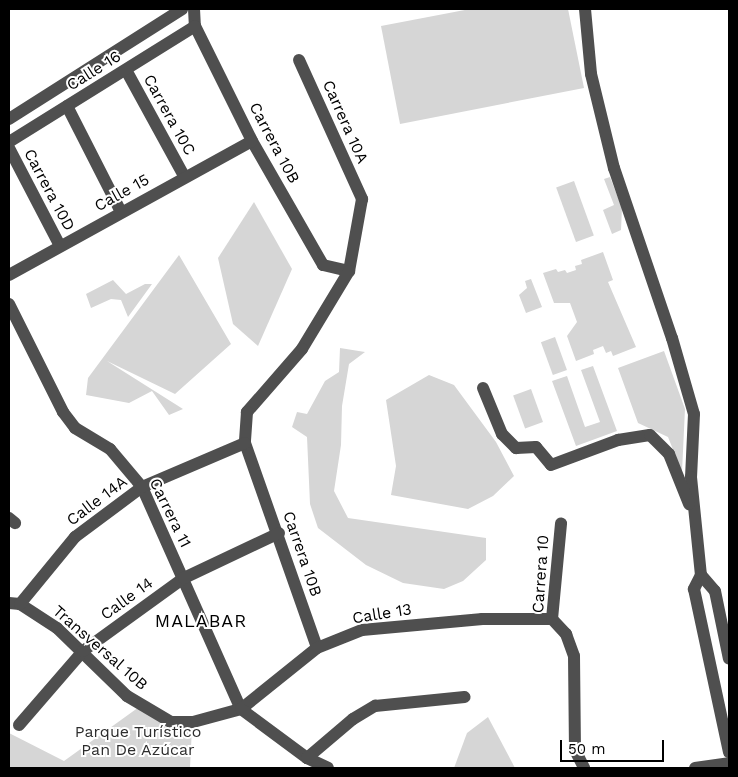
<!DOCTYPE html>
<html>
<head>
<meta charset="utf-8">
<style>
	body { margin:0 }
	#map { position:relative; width:738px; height:777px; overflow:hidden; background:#fff; font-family:"Work Sans",sans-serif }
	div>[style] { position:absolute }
	.green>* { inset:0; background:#d6d6d6; transform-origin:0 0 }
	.minor>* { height:12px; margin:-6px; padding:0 6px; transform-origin:6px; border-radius:6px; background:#4f4f4f }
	span { translate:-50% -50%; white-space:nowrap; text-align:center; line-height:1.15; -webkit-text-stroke:4px #fff; paint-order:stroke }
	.street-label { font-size:16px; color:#000 }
	.park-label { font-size:16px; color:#2d2d2d }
	.neighbourhood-label { font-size:18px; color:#000; letter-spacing:1px }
	.frame { position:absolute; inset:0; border:10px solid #000; pointer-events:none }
	.scale { position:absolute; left:560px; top:740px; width:104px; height:22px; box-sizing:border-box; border:2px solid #000; border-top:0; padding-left:6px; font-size:15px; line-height:18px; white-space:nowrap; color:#000; -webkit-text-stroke:4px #fff; paint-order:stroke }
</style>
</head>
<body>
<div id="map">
	<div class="green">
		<i style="clip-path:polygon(470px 9px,568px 9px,584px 88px,400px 124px,381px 26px)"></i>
		<i style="clip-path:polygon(610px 177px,622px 208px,621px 230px,612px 234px,603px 210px,614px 205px,604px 179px)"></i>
		<i style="left:574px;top:181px;width:58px;height:19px;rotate:70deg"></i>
		<i style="clip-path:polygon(254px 202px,292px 269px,258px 346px,233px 324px,218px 258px)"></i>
		<i style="clip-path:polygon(603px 252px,613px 280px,608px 282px,636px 347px,613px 356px,611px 351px,606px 353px,603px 346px,593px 350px,594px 354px,576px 361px,567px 336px,577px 322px,570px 303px,554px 303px,543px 273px,556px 269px,558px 272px,565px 270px,567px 273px,576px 270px,575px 266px,582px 264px,581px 260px)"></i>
		<i style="clip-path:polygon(179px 255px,231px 344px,175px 394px,107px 361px,183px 409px,169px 415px,152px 391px,129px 403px,86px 395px,88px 378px)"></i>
		<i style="clip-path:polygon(531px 279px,542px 307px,526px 313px,519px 295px,527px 288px,525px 281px)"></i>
		<i style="clip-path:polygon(113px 280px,126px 294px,145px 284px,152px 284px,128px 317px,121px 300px,111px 299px,91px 308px,86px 294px)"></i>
		<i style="left:555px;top:337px;width:35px;height:15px;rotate:70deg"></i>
		<i style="clip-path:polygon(340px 348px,365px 352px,349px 364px,342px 406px,341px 445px,334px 491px,348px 518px,486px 538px,486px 560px,463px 581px,444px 589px,403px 583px,366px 565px,318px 528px,310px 504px,307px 437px,292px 427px,297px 412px,307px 414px,325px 381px,339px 372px)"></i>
		<i style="clip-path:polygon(664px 351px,685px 409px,682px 472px,668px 437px,638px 423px,618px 368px)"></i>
		<i style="clip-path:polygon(593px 366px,617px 431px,576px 446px,552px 381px,567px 376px,585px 427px,600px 422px,581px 370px)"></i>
		<i style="clip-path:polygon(429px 375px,454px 385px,496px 442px,514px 476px,493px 496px,468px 509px,391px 495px,396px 466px,386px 400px)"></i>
		<i style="left:531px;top:389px;width:35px;height:19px;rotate:70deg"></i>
		<i style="clip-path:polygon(139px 707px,173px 729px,192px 727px,190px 768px,9px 768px,9px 733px,64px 761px)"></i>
		<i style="clip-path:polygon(488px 717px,515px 768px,454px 768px,467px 733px)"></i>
	</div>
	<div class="minor">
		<i style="left:194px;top:9px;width:17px;rotate:87deg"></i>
		<i style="left:195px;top:26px;width:128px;rotate:63.6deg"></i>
		<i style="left:252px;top:141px;width:143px;rotate:60.2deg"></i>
		<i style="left:323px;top:265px;width:27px;rotate:13deg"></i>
		<i style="left:585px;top:9px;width:65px;rotate:84.7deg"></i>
		<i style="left:591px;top:74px;width:97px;rotate:76.3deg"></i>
		<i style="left:614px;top:168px;width:180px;rotate:71.2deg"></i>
		<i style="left:672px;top:338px;width:79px;rotate:73.9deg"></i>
		<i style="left:694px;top:414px;width:63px;rotate:92.7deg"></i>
		<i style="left:691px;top:477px;width:99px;rotate:84.2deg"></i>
		<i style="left:701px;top:575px;width:16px;rotate:117deg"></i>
		<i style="left:694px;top:589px;width:167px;rotate:77.9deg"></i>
		<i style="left:299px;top:60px;width:153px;rotate:65.6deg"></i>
		<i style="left:362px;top:199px;width:73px;rotate:100.2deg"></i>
		<i style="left:349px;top:271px;width:91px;rotate:121.1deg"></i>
		<i style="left:302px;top:349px;width:84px;rotate:131.1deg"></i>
		<i style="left:247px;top:412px;width:31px;rotate:94deg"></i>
		<i style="left:245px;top:443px;width:217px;rotate:70.6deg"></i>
		<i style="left:126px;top:70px;width:121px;rotate:61.3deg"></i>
		<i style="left:67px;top:106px;width:119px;rotate:63deg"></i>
		<i style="left:9px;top:119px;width:205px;rotate:-32.4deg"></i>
		<i style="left:9px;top:142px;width:219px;rotate:-31.9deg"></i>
		<i style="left:9px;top:148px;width:110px;rotate:62.5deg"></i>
		<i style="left:9px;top:275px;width:277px;rotate:-28.9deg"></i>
		<i style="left:9px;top:304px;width:121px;rotate:63.4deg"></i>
		<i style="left:63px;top:412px;width:20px;rotate:53deg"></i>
		<i style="left:75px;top:428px;width:41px;rotate:31deg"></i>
		<i style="left:110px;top:449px;width:50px;rotate:49.9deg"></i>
		<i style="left:142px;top:487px;width:243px;rotate:66deg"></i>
		<i style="left:483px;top:388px;width:50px;rotate:67.6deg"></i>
		<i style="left:502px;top:434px;width:20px;rotate:45deg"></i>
		<i style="left:516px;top:448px;width:20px;rotate:-3deg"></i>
		<i style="left:536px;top:447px;width:23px;rotate:50deg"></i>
		<i style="left:551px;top:465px;width:72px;rotate:-20.5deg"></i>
		<i style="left:618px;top:440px;width:32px;rotate:-9deg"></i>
		<i style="left:650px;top:435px;width:27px;rotate:45deg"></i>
		<i style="left:669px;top:454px;width:54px;rotate:68.2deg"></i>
		<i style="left:9px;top:518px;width:8px;rotate:40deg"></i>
		<i style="left:701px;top:575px;width:21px;rotate:49deg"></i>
		<i style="left:715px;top:591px;width:69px;rotate:78.4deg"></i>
		<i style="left:9px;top:603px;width:11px;rotate:5deg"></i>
		<i style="left:20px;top:604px;width:44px;rotate:33deg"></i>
		<i style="left:57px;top:628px;width:98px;rotate:44.2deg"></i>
		<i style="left:127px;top:696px;width:51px;rotate:30.6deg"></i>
		<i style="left:171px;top:722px;width:22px"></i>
		<i style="left:193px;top:722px;width:50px;rotate:-15.2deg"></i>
		<i style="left:241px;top:709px;width:97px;rotate:-38.8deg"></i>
		<i style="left:317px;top:648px;width:48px;rotate:-21.8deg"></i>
		<i style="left:362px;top:630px;width:121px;rotate:-5.2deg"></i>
		<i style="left:482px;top:619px;width:70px"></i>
		<i style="left:20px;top:604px;width:87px;rotate:-50.6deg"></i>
		<i style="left:75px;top:537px;width:84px;rotate:-36.7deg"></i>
		<i style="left:142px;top:487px;width:112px;rotate:-23.1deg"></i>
		<i style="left:552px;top:619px;width:21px;rotate:47deg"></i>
		<i style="left:566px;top:634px;width:23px;rotate:70deg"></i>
		<i style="left:574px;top:656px;width:94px;rotate:89.4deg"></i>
		<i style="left:575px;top:750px;width:20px;rotate:63deg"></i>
		<i style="left:552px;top:619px;width:96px;rotate:-84.6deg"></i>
		<i style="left:241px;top:709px;width:82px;rotate:36.6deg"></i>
		<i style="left:307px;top:758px;width:23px;rotate:25deg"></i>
		<i style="left:19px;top:725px;width:98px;rotate:-49.1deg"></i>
		<i style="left:83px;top:651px;width:125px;rotate:-35.9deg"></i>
		<i style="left:184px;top:578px;width:105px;rotate:-25.3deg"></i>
		<i style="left:307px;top:758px;width:60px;rotate:-40.3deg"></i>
		<i style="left:353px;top:719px;width:26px;rotate:-31deg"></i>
		<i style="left:375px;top:706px;width:90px;rotate:-5.7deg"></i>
		<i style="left:695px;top:768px;width:34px;rotate:-8deg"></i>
	</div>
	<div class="street-label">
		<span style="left:94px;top:71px;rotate:-32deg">Calle 16</span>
		<span style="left:169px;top:115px;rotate:61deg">Carrera 10C</span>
		<span style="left:345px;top:122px;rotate:66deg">Carrera 10A</span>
		<span style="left:274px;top:143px;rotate:62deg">Carrera 10B</span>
		<span style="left:49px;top:190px;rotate:62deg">Carrera 10D</span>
		<span style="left:122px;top:193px;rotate:-29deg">Calle 15</span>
		<span style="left:97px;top:501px;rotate:-37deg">Calle 14A</span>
		<span style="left:170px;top:513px;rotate:64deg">Carrera 11</span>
		<span style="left:302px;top:554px;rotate:71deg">Carrera 10B</span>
		<span style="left:541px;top:574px;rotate:-86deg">Carrera 10</span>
		<span style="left:127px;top:599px;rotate:-36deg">Calle 14</span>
		<span style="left:382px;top:614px;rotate:-9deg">Calle 13</span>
		<span style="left:100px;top:648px;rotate:41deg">Transversal 10B</span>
	</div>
	<div class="park-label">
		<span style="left:138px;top:741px">Parque Turístico<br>Pan De Azúcar</span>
	</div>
	<div class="neighbourhood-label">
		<span style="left:201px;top:621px">MALABAR</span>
	</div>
	<div class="frame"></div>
	<div class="scale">50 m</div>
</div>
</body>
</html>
